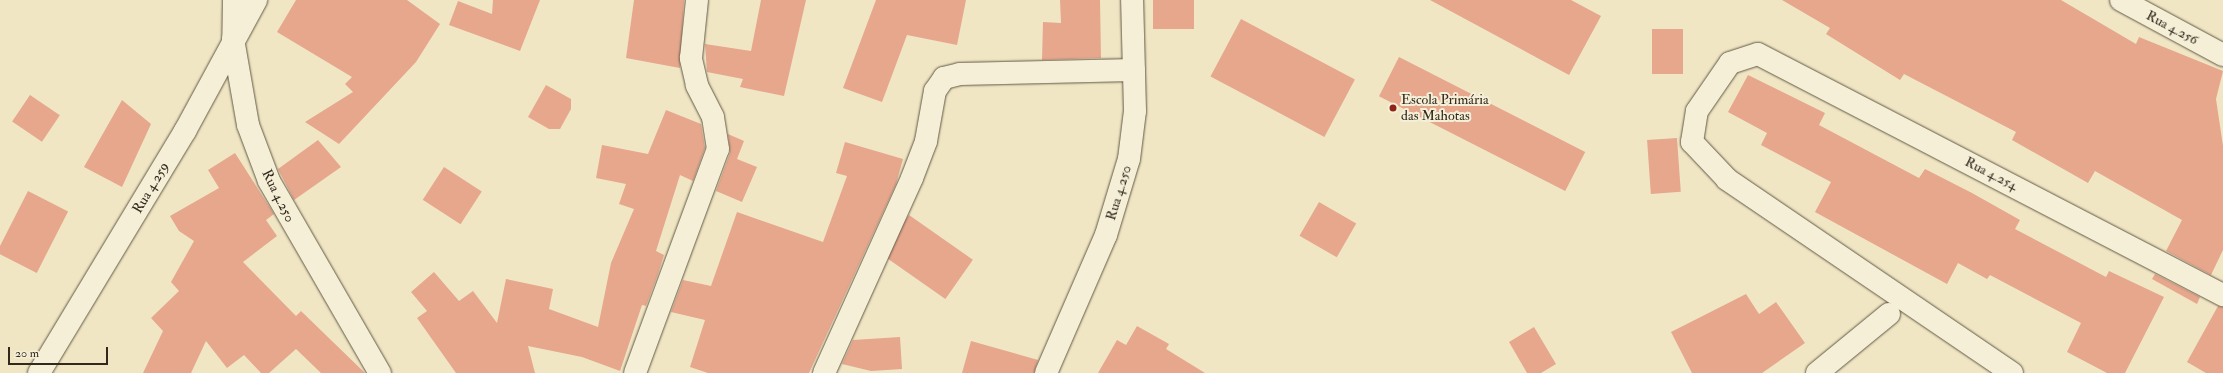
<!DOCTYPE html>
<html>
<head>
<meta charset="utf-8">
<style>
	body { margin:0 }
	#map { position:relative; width:2223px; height:373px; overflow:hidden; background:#f0e6c3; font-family:"IM FELL Double Pica",serif }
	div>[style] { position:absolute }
	.building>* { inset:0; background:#e6a78d; transform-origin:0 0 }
	.roads { filter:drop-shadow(0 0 1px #625846) drop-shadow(0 0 1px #625846) }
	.minor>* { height:22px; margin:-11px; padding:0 11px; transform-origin:11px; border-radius:11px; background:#f5efd8 }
	.dots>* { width:11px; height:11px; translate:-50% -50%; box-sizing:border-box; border:2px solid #f5efd8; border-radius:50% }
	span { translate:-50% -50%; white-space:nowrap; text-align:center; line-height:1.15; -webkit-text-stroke:4px #f5efd8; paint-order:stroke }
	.street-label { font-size:14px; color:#32281c }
	.poi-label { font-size:14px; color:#32281c }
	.left { translate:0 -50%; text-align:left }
	.scale { position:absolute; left:8px; top:347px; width:100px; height:18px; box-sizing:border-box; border:2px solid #32281c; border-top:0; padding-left:5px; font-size:12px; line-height:14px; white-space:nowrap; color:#32281c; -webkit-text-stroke:3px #f5efd8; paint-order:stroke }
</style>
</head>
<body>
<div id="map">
	<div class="building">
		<i style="clip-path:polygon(296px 0,407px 0,440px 24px,416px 62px,339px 144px,305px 122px,353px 92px,345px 84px,352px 77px,277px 32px)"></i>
		<i style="clip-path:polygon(493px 0,540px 0,520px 51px,449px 25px,458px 1px,492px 14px)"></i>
		<i style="clip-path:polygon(634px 0,684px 0,680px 68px,626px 58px)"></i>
		<i style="clip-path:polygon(761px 0,806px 0,784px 96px,740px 87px,743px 79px,707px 72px,705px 44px,751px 51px)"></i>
		<i style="clip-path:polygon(876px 0,966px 0,957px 45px,907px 35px,882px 102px,843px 88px)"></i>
		<i style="clip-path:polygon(1060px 0,1100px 0,1101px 58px,1042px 60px,1043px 22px,1061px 23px)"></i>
		<i style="left:1153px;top:0;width:41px;height:29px"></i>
		<i style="clip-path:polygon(1430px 0,1571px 0,1601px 16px,1569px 75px)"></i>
		<i style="clip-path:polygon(1782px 0,2061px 0,2136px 44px,2139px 37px,2223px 71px,2216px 99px,2223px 146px,2223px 250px,2211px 275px,2166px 251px,2182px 220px,2095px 171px,2088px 183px,2012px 140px,2016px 132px,1904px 74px,1900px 80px,1826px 34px,1830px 28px)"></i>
		<i style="left:1241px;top:19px;width:129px;height:65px;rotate:28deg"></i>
		<i style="left:1652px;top:29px;width:31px;height:45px"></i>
		<i style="left:1399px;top:57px;width:209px;height:44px;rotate:27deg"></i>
		<i style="clip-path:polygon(1748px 75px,1825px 113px,1819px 125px,1919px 178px,1925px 169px,1972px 193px,2020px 220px,2015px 229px,2106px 277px,2109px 271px,2164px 297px,2125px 373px,2107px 373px,2067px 352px,2081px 323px,1990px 275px,1987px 279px,1958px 263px,1947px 284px,1815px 212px,1831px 182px,1761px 145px,1767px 133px,1728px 112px)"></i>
		<i style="clip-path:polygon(546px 85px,571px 99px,571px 109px,560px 129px,549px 129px,528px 117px)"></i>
		<i style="left:30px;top:95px;width:36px;height:32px;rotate:34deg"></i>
		<i style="clip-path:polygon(122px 100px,151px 124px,122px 187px,84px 167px)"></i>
		<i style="clip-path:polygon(666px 110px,701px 124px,705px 148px,693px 181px,680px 175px,656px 251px,664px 255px,658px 274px,646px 306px,642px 305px,620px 371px,582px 357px,528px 346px,535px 373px,456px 373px,417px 318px,427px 311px,411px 292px,434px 272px,459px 301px,473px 291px,497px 323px,506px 279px,553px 289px,549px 309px,598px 327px,611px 263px,634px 209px,619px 204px,626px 184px,596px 178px,602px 145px,648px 154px)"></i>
		<i style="clip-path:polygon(728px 134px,744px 141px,737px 159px,757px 167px,742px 202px,716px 191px,730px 153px)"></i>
		<i style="left:1677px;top:138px;width:54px;height:30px;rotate:86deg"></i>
		<i style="clip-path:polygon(318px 140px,341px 167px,294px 200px,278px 169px)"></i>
		<i style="clip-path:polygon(845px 142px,903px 159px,896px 184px,809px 373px,708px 373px,690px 367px,705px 320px,671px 312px,683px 280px,711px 286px,737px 212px,823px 242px,847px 176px,836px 173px)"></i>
		<i style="clip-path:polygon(235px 153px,274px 214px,266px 220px,277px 236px,243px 262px,296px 316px,301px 311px,365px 373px,321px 373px,296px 349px,269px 373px,261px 373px,244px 355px,227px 368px,206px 341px,191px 373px,143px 373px,163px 331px,151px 318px,179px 291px,171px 282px,194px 241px,179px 231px,170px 216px,219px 188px,208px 170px)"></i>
		<i style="left:444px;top:167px;width:45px;height:39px;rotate:33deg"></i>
		<i style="left:28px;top:191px;width:45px;height:69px;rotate:27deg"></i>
		<i style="left:1319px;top:202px;width:43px;height:39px;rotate:30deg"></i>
		<i style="left:909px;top:215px;width:78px;height:48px;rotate:35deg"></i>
		<i style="clip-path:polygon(2155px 274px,2200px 297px,2197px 304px,2152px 279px)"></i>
		<i style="clip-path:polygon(1746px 294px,1759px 314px,1776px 302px,1805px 343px,1762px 373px,1692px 373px,1671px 332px)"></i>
		<i style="clip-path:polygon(2218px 306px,2223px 307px,2223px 373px,2206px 373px,2187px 362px)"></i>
		<i style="clip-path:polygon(1137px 326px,1169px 344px,1166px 349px,1205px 373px,1098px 373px,1117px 340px,1126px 345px)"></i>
		<i style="clip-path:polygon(1534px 327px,1556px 364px,1541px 373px,1527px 373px,1509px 342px)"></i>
		<i style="clip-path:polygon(900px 337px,902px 369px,871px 371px,842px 364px,853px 340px)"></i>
		<i style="clip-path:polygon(971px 341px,1038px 360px,1034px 373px,962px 373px)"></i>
	</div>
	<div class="roads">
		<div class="minor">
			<i style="left:234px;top:0;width:39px;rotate:91deg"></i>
			<i style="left:233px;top:39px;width:87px;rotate:80.1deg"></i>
			<i style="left:248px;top:125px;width:60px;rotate:69.4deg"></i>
			<i style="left:269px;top:181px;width:222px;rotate:60deg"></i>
			<i style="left:2121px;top:0;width:116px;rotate:28.3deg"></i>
			<i style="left:39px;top:373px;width:283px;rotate:-58.9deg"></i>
			<i style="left:185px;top:131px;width:149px;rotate:-61.5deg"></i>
			<i style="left:635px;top:373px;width:239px;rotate:-69.7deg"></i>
			<i style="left:718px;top:149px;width:32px;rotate:-99deg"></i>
			<i style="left:713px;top:117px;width:36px;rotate:-117deg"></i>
			<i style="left:697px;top:85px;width:28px;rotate:-103deg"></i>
			<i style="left:691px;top:58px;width:58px;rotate:-84.1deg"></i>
			<i style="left:824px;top:373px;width:214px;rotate:-65.7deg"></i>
			<i style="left:912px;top:178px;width:40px;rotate:-69deg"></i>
			<i style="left:926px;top:141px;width:51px;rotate:-79.8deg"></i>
			<i style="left:935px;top:91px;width:16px;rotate:-55deg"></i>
			<i style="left:944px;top:78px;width:16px;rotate:-14deg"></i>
			<i style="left:960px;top:74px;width:174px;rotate:-1.3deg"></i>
			<i style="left:1046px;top:373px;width:150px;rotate:-66.5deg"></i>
			<i style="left:1106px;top:235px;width:79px;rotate:-73.2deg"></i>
			<i style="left:1129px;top:159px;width:48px;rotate:-82.9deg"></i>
			<i style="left:1135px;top:111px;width:111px;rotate:-91.5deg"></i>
			<i style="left:1817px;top:373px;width:93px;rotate:-39.3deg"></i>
			<i style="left:2012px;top:373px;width:345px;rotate:-145.8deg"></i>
			<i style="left:1727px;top:179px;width:51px;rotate:-133.4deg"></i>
			<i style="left:1692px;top:142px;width:31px;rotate:-81deg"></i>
			<i style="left:1697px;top:111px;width:58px;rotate:-55.5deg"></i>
			<i style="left:1730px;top:63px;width:29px;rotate:-18deg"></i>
			<i style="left:1758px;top:54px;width:524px;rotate:27.4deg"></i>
		</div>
	</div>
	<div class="dots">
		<i style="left:1393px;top:108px;background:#8f2418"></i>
	</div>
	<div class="street-label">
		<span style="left:2172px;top:28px;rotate:28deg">Rua 4.256</span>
		<span style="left:1991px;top:174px;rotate:27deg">Rua 4.254</span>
		<span style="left:151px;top:188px;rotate:-59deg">Rua 4.259</span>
		<span style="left:1119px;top:193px;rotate:-73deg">Rua 4.250</span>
		<span style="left:278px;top:196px;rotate:64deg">Rua 4.250</span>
	</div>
	<div class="poi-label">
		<span class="left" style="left:1401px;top:108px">Escola Primária<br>das Mahotas</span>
	</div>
	<div class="scale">20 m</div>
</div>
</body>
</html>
